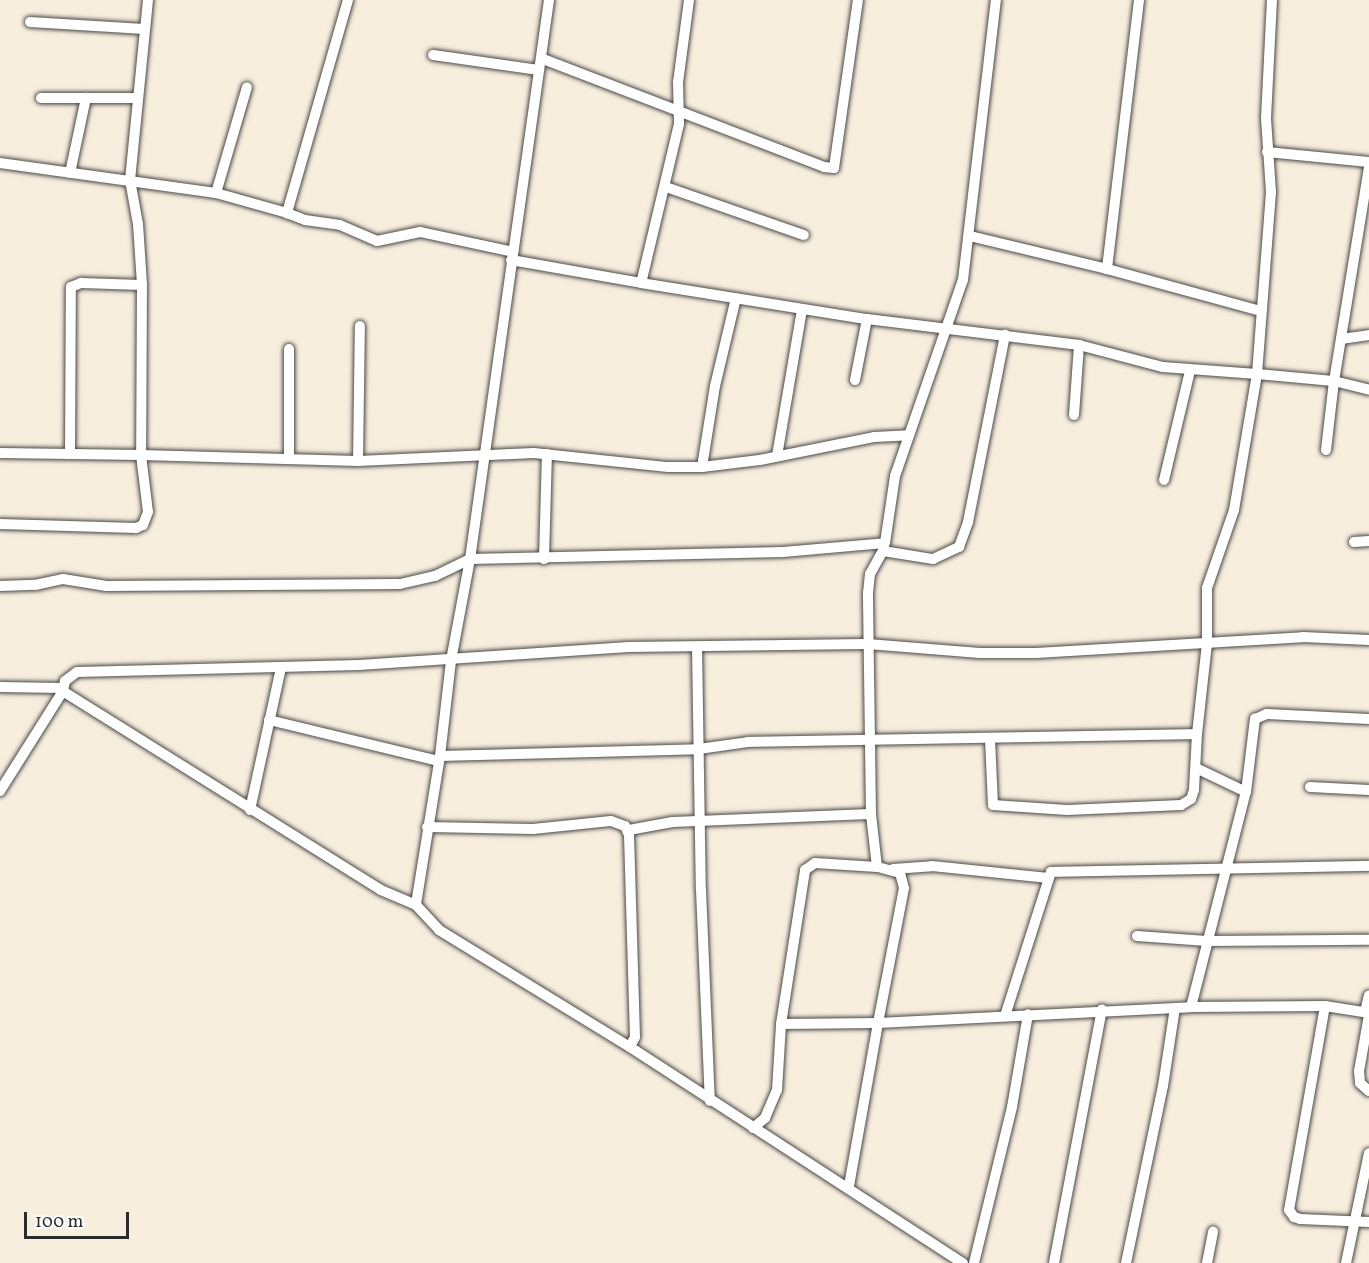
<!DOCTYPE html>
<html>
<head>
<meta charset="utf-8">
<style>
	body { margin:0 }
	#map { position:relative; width:1369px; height:1263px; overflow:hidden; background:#f7eede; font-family:Vollkorn,serif }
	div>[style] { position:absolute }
	.roads { filter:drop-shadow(0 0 2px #4a4846) drop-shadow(0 0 2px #4a4846) }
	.minor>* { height:10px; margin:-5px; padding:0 5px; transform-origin:5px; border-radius:5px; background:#fff }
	span { translate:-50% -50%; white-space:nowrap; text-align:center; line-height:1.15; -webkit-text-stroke:5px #fff; paint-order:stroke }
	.scale { position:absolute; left:24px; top:1212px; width:105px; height:27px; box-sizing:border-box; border:3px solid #2b2b2b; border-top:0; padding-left:8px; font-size:18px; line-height:21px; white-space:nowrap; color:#2b2b2b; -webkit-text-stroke:4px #fff; paint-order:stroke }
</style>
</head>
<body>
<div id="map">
	<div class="roads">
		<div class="minor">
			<i style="left:148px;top:0;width:181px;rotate:95.7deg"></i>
			<i style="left:130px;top:180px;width:45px;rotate:79.7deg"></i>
			<i style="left:138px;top:224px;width:61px;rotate:86.2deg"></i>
			<i style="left:142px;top:285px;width:170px;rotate:90.3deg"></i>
			<i style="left:141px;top:455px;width:217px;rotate:1.6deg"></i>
			<i style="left:358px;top:461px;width:176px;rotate:-2.6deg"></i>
			<i style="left:534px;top:453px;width:135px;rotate:6deg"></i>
			<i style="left:668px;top:467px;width:34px"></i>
			<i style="left:702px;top:467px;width:58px;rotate:-6.9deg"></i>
			<i style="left:760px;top:460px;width:116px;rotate:-11.4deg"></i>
			<i style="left:874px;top:437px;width:35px;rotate:-3deg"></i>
			<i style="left:348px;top:0;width:222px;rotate:106deg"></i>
			<i style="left:287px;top:213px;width:19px;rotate:21deg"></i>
			<i style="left:305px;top:220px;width:35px;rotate:8deg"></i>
			<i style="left:340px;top:225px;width:40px;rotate:23.4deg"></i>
			<i style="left:377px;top:241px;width:44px;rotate:-11.8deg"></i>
			<i style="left:420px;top:232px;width:95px;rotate:12.1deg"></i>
			<i style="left:549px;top:0;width:565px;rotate:98.04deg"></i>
			<i style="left:470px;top:559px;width:104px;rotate:100.6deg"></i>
			<i style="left:451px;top:661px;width:96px;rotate:96.6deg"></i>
			<i style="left:440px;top:756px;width:151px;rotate:99.2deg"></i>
			<i style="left:416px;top:905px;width:34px;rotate:47deg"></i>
			<i style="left:439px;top:930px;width:224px;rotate:31.5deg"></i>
			<i style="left:630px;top:1047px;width:397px;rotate:33deg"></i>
			<i style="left:689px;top:0;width:83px;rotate:97.6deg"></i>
			<i style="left:678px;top:82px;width:42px;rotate:88.6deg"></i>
			<i style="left:679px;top:124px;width:163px;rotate:103.4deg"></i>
			<i style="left:641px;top:283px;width:229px;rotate:9.1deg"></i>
			<i style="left:867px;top:319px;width:214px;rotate:7deg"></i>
			<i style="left:1079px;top:345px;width:87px;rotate:14.7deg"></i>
			<i style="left:1163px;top:367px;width:94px;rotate:4.3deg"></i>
			<i style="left:1257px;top:374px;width:183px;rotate:-85.6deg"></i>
			<i style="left:1271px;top:192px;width:74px;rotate:-93.9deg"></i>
			<i style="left:1266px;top:118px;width:118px;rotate:-87.1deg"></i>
			<i style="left:1139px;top:0;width:271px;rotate:96.8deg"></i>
			<i style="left:1107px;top:269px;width:160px;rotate:15.3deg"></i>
			<i style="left:30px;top:22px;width:114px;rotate:3.5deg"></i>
			<i style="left:433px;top:55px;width:107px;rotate:8.1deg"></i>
			<i style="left:543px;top:59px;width:301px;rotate:21deg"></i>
			<i style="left:824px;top:167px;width:10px;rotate:6deg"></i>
			<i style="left:834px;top:168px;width:170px;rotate:-81.9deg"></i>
			<i style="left:41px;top:98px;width:45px"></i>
			<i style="left:1267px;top:152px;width:102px;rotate:5.6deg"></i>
			<i style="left:0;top:163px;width:218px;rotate:7.9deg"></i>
			<i style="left:216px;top:193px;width:74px;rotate:15.7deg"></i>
			<i style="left:70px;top:173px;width:77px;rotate:-78deg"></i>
			<i style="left:86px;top:98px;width:50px"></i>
			<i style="left:666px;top:187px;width:146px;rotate:19.2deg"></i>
			<i style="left:216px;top:193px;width:110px;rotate:-73.7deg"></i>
			<i style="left:970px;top:236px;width:141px;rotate:13.5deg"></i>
			<i style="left:511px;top:260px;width:132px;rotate:10deg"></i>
			<i style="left:1341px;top:339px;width:28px;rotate:-8deg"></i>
			<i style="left:855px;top:380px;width:62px;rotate:-78.9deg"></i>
			<i style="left:1074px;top:415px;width:70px;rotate:-85.9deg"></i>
			<i style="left:1326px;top:450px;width:69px;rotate:-83.4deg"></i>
			<i style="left:1334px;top:381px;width:36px;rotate:14deg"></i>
			<i style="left:0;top:453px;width:141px;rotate:0.8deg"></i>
			<i style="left:141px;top:455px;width:57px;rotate:83deg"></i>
			<i style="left:148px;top:512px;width:14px;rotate:111deg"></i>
			<i style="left:143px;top:525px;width:8px;rotate:157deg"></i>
			<i style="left:136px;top:528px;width:136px;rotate:-178.3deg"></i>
			<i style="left:70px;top:454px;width:167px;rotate:-89.7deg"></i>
			<i style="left:71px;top:287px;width:11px;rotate:-22deg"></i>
			<i style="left:81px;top:283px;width:61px;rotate:1.9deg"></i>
			<i style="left:777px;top:456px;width:148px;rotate:-80.3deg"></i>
			<i style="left:289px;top:459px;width:110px;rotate:-90deg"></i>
			<i style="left:358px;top:461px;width:135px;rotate:-89.2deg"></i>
			<i style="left:702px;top:467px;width:82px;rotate:-80.9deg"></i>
			<i style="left:715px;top:386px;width:90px;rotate:-76.6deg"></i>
			<i style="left:1164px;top:480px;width:112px;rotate:-76.6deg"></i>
			<i style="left:1354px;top:542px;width:15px;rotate:-4deg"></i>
			<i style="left:884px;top:545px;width:6px;rotate:99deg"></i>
			<i style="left:883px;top:551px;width:51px;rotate:9.1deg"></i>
			<i style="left:933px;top:559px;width:29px;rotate:-25deg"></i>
			<i style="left:959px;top:547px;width:27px;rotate:-70deg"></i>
			<i style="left:968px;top:522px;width:191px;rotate:-78.8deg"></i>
			<i style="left:544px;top:559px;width:105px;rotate:-88.4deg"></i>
			<i style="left:0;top:586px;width:35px;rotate:-2deg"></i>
			<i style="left:35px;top:585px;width:29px;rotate:-12deg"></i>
			<i style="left:63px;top:579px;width:44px;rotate:9.2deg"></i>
			<i style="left:106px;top:586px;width:294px;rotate:-0.4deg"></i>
			<i style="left:400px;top:584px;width:36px;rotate:-13deg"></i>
			<i style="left:435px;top:576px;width:39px;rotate:-26deg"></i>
			<i style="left:470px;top:559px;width:313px;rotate:-1.3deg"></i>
			<i style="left:783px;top:552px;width:102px;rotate:-5deg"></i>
			<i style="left:885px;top:543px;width:68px;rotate:-81.5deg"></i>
			<i style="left:895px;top:476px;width:207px;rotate:-70.9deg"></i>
			<i style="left:963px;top:280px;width:282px;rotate:-83.3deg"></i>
			<i style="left:697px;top:647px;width:243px;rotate:89.1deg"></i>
			<i style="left:701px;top:890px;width:211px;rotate:87.6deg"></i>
			<i style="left:0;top:687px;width:62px;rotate:0.9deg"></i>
			<i style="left:269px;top:720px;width:175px;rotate:13.6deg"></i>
			<i style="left:1197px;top:734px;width:92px;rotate:-83.7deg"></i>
			<i style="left:1207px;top:643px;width:55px;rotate:-90deg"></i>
			<i style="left:1207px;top:588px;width:83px;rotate:-70.9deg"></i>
			<i style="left:1234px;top:510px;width:138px;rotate:-80.4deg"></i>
			<i style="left:1257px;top:374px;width:77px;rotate:5.2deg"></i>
			<i style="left:1334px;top:381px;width:216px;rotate:-80.7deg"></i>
			<i style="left:440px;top:756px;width:259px;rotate:-1.5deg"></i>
			<i style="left:699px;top:749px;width:49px;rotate:-8.1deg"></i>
			<i style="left:748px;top:742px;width:449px;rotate:-1deg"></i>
			<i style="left:1197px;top:734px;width:56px;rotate:93.1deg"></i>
			<i style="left:1194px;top:790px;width:9px;rotate:108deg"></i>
			<i style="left:1191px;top:799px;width:12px;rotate:149deg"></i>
			<i style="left:1181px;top:805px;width:114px;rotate:177.5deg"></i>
			<i style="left:1067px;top:810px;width:74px;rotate:-176.1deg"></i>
			<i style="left:993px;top:805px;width:67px;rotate:-92.6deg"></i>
			<i style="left:1196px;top:768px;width:55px;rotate:25.6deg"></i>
			<i style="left:1310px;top:787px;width:59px;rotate:2.9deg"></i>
			<i style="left:0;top:791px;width:118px;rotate:-57.8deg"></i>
			<i style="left:250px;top:810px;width:145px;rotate:-77.7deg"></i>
			<i style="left:427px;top:827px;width:106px;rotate:1.1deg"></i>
			<i style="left:533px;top:829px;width:78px;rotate:-5.9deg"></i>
			<i style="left:611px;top:821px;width:15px;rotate:20deg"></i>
			<i style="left:625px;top:826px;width:10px;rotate:66deg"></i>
			<i style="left:629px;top:835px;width:202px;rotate:88.3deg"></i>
			<i style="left:635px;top:1037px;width:11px;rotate:117deg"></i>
			<i style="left:629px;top:830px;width:44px;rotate:-10.5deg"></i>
			<i style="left:672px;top:822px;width:199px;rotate:-2.3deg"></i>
			<i style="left:893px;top:869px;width:39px;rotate:-4deg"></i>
			<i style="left:932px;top:866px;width:117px;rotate:5.9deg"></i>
			<i style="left:416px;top:905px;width:38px;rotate:-157deg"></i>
			<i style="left:381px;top:890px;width:375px;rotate:-148deg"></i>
			<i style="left:63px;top:691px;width:10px;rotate:-79deg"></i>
			<i style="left:65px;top:681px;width:15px;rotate:-37deg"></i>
			<i style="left:77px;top:672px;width:282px;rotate:-1.4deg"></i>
			<i style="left:359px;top:665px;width:270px;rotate:-3.8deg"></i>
			<i style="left:628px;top:647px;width:240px;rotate:-0.7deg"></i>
			<i style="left:868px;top:644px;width:112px;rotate:4.6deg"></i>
			<i style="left:980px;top:653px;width:56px"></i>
			<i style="left:1036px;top:653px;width:267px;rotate:-3.4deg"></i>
			<i style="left:1303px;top:637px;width:66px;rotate:2.6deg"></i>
			<i style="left:1137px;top:936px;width:70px;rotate:4.1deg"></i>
			<i style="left:1207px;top:941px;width:162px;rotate:-0.4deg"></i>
			<i style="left:1325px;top:1006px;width:207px;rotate:100deg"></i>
			<i style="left:1289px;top:1210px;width:9px;rotate:54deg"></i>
			<i style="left:1294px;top:1217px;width:6px;rotate:18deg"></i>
			<i style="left:1300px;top:1219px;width:69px;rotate:2.5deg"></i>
			<i style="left:1191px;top:1007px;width:134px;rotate:-0.4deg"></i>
			<i style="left:1325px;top:1006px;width:45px;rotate:9deg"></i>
			<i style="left:1365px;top:1012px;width:17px;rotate:-77deg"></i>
			<i style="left:1369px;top:1015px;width:57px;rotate:100.1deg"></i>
			<i style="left:1359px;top:1071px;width:12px;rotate:85deg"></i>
			<i style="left:1360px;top:1083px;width:12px;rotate:42deg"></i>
			<i style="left:1005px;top:1016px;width:151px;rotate:-72.3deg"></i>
			<i style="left:1051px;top:872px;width:318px;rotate:-1.1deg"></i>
			<i style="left:781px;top:1024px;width:97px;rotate:-0.6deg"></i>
			<i style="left:878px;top:1023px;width:137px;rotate:-79.1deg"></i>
			<i style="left:904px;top:888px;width:16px;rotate:-105deg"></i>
			<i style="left:900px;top:873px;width:24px;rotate:-165deg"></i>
			<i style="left:877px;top:867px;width:53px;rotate:-96.5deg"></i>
			<i style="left:871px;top:814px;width:221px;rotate:-90.8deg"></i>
			<i style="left:868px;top:593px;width:19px;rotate:-84deg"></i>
			<i style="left:870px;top:574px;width:26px;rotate:-61deg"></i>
			<i style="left:753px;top:1128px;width:16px;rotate:-40deg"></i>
			<i style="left:765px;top:1118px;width:30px;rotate:-67deg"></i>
			<i style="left:777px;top:1090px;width:66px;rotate:-86.5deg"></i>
			<i style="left:781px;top:1024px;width:156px;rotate:-81.1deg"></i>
			<i style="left:805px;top:870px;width:12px;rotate:-35deg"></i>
			<i style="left:815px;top:863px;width:62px;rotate:3.7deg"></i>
			<i style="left:849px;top:1186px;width:166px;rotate:-79.9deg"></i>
			<i style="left:878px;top:1023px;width:313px;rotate:-2.9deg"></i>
			<i style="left:1191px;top:1007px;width:222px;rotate:-75.7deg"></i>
			<i style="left:1246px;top:792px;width:74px;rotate:-83deg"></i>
			<i style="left:1255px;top:719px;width:13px;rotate:-23deg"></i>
			<i style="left:1267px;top:714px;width:102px;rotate:2.8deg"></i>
			<i style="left:974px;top:1263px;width:161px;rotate:-76.3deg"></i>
			<i style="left:1012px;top:1107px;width:94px;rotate:-80.2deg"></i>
			<i style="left:1054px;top:1263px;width:258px;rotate:-79.3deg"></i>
			<i style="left:1126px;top:1263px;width:181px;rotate:-78.2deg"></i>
			<i style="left:1163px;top:1086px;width:79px;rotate:-81.3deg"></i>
			<i style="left:1207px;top:1263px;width:32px;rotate:-79deg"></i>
			<i style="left:1346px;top:1263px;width:112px;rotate:-78.2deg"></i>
		</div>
	</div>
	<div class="scale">100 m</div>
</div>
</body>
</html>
